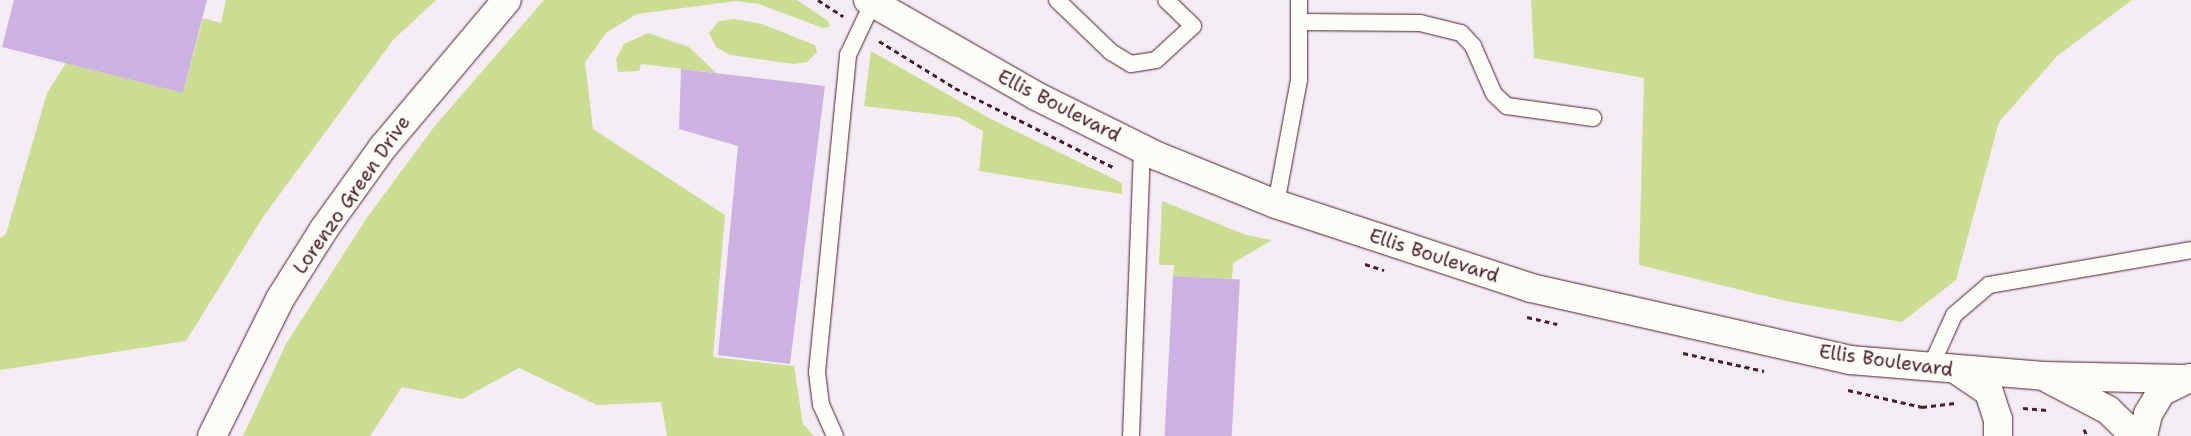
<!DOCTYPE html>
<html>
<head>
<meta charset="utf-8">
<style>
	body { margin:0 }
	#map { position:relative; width:2191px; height:436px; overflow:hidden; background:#f3edf3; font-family:"Shantell Sans",sans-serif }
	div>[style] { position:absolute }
	.green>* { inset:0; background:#cadd91 }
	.building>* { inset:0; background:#ccb2e1; transform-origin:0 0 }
	.path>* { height:3px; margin-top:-1.5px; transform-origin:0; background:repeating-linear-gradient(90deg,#4a1f2b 0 5px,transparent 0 9px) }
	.roads { filter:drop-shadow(0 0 1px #4a1f2b) drop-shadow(0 0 1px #4a1f2b) }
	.service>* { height:16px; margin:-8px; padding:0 8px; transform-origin:8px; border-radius:8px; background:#fdfcf7 }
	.tertiary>* { height:28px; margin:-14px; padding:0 14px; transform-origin:14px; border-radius:14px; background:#fdfcf7 }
	.secondary>* { height:28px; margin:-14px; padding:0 14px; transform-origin:14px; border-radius:14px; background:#fdfcf7 }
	span { translate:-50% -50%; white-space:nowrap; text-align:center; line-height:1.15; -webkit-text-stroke:4px #fdfcf7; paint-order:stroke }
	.street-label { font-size:19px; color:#4a1f2b }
</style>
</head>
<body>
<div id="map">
	<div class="green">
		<i style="clip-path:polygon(226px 0,436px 0,393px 40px,263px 217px,186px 341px,0 370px,0 238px,6px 234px,47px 93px,66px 63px,183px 93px,203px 18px,221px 23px)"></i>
		<i style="clip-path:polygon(544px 0,797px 0,828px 21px,830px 27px,823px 28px,759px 4px,736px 1px,637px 14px,607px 32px,585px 62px,593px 129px,725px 215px,713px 357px,794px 366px,803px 424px,814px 436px,667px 436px,661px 402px,597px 405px,519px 368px,462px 399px,402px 387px,370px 436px,243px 436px,286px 344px,366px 219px,434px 127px)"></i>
		<i style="clip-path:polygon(1531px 0,2132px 0,2057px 56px,1999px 122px,1956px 280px,1902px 322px,1786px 301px,1639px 265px,1644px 78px,1534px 58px)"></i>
		<i style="clip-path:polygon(734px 19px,762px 24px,815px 45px,817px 52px,807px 62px,793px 64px,730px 55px,716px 47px,709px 33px,719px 21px)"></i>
		<i style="clip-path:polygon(648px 33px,689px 47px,716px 73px,641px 64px,639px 71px,618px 72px,616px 59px,624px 44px)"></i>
		<i style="clip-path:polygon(871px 51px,989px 118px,1122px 183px,1122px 194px,979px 171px,983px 131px,958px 117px,864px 106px)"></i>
		<i style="clip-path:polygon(1162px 201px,1246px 235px,1272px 240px,1233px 263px,1232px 279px,1173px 276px,1174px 265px,1159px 265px)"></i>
	</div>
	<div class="building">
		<i style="clip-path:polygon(14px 0,207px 0,183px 93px,2px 47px)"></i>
		<i style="clip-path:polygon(681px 69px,825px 86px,790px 364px,718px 355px,738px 146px,679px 129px)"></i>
		<i style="left:1173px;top:276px;width:67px;height:160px;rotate:3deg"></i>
	</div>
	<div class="path">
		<i style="left:818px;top:0;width:30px;rotate:33deg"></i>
		<i style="left:879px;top:41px;width:89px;rotate:31.7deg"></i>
		<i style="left:955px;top:88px;width:179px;rotate:26.6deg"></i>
		<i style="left:1365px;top:264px;width:20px;rotate:18deg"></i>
		<i style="left:1527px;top:317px;width:31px;rotate:13deg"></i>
		<i style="left:1683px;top:353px;width:83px;rotate:12.5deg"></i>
		<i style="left:1848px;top:390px;width:76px;rotate:12.9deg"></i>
		<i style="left:1922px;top:407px;width:33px;rotate:-7deg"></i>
		<i style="left:2023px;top:408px;width:24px;rotate:5deg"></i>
		<i style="left:2084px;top:429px;width:8px;rotate:67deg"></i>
	</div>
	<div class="roads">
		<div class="service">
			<i style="left:1057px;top:0;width:75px;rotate:43.9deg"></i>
			<i style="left:1111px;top:52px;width:23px;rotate:31deg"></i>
			<i style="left:1131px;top:64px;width:25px;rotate:-9deg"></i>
			<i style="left:1156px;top:60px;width:50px;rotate:-42.6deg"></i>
			<i style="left:1193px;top:26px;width:37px;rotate:-136deg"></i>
			<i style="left:1299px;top:22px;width:121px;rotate:0.5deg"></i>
			<i style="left:1420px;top:23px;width:42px;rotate:13.7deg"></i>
			<i style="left:1461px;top:33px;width:18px;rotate:47deg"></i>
			<i style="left:1473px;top:46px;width:52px;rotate:66.4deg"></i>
			<i style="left:1494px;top:94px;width:18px;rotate:43deg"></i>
			<i style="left:1507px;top:106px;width:87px;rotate:7.9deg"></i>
			<i style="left:1276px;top:204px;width:126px;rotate:-79.5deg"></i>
			<i style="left:1299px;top:80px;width:80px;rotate:-90deg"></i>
			<i style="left:1930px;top:368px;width:58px;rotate:-65.6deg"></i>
			<i style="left:1954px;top:315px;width:46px;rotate:-40.6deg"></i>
			<i style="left:1989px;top:285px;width:205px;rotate:-9.8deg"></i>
			<i style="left:835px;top:436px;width:34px;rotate:-114deg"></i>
			<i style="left:821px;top:405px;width:33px;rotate:-97deg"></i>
			<i style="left:817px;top:372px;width:319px;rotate:-84.4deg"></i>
			<i style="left:848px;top:55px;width:61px;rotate:-64.7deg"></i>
			<i style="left:1131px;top:436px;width:287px;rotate:-87.8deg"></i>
		</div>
		<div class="tertiary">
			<i style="left:1958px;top:371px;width:37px;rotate:34deg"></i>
			<i style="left:1989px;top:392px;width:28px;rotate:72deg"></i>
			<i style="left:1998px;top:419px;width:17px;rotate:90deg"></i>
		</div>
		<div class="secondary">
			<i style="left:868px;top:0;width:193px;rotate:29.7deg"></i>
			<i style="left:1036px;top:96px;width:135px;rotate:26.4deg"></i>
			<i style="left:1157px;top:156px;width:128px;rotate:22deg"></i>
			<i style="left:1276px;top:204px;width:268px;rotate:18.2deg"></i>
			<i style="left:1531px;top:288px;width:327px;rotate:12.7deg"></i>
			<i style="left:1850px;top:360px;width:194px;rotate:4.7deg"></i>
			<i style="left:2043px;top:376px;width:140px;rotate:1.2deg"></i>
			<i style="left:2049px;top:379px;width:67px;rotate:27.7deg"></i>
			<i style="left:2108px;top:410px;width:37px;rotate:44deg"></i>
			<i style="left:212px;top:436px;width:153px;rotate:-63.6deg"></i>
			<i style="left:280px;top:299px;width:83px;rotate:-57.8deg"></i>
			<i style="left:324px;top:229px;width:101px;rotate:-54.3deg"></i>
			<i style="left:383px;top:147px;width:192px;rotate:-49.9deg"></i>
			<i style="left:2143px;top:436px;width:23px;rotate:-77deg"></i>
			<i style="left:2148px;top:414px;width:26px;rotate:-59deg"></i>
			<i style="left:2161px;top:392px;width:32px;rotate:-26deg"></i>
		</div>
	</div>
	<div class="street-label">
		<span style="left:1059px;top:106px;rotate:27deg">Ellis Boulevard</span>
		<span style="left:352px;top:195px;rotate:-55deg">Lorenzo Green Drive</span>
		<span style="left:1434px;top:256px;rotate:18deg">Ellis Boulevard</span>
		<span style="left:1886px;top:361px;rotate:8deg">Ellis Boulevard</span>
	</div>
</div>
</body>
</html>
